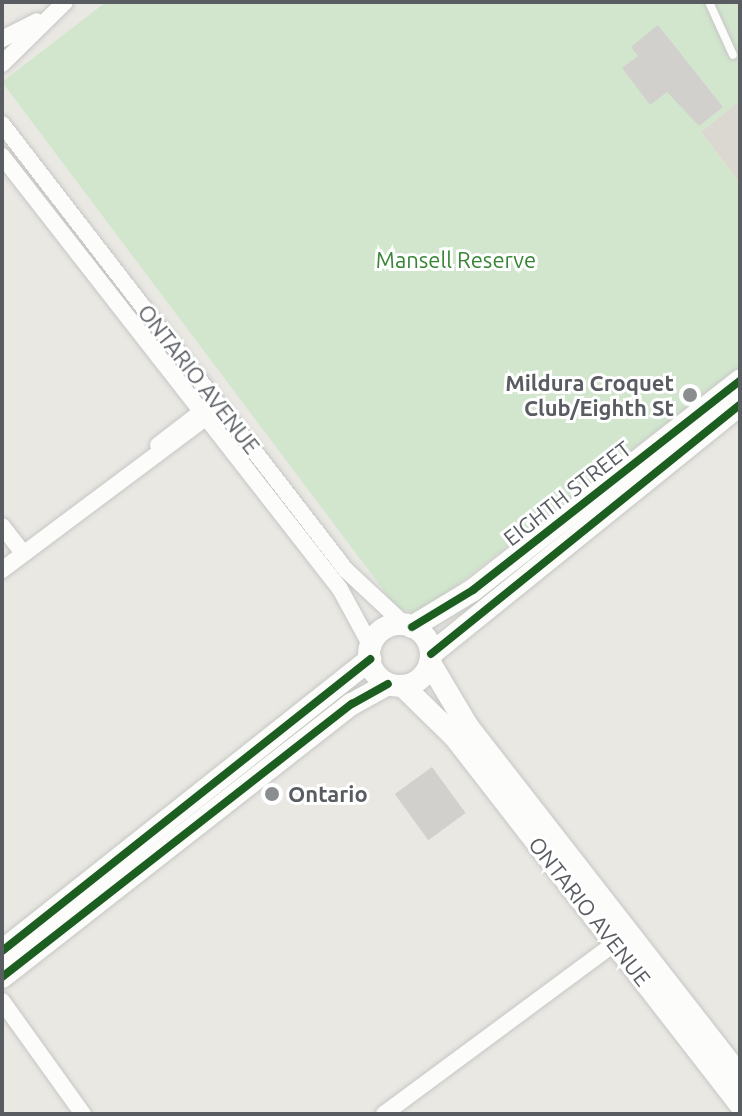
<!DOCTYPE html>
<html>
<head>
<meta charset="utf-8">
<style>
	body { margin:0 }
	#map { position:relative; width:742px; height:1116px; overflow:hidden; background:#e9e8e3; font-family:Ubuntu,sans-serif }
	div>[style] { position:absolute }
	.education>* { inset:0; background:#dbd8d2 }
	.green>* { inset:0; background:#d2e6ce }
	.building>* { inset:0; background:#d1d0cd; transform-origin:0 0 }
	.roads { filter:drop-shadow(0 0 2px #c6c6c5) drop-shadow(0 0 2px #c6c6c5) }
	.service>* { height:8px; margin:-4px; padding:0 4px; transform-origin:4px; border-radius:4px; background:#fcfcfb }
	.minor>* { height:16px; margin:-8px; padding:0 8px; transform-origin:8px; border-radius:8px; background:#fcfcfb }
	.tertiary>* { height:22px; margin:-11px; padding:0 11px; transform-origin:11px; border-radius:11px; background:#fcfcfb }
	.tertiary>.ring { margin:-11px; padding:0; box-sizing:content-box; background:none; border:22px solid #fcfcfb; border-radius:50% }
	.cycleway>* { height:8px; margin:-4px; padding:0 4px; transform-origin:4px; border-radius:4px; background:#1b5e20 }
	.dots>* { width:22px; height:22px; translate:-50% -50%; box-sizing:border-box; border:4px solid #fff; border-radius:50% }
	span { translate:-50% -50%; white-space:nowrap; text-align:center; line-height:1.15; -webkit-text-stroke:6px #fff; paint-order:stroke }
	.park-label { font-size:22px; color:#378535 }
	.street-label { font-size:22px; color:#595d62 }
	.poi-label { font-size:22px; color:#595d62; font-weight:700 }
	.right { translate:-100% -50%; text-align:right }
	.left { translate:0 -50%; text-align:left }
	.frame { position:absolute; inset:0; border:4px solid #595d62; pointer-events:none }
</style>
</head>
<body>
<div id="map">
	<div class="education">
		<i style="clip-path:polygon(740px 100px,740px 183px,701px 132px)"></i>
	</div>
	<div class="green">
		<i style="clip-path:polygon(106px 2px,740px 2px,740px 100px,701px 132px,740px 183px,740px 366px,430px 606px,413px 613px,397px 608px,2px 82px)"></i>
	</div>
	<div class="building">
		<i style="clip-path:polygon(658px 25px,723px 107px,699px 126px,667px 92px,650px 105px,622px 68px,638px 56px,631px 47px)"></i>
		<i style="left:432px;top:767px;width:57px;height:46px;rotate:54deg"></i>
	</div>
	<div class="roads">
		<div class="service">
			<i style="left:709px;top:2px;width:58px;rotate:65.6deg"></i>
		</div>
		<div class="minor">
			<i style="left:2px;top:39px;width:39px;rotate:-27deg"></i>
			<i style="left:2px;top:64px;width:88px;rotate:-44.5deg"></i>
			<i style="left:2px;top:124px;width:563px;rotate:52.36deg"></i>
			<i style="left:346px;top:570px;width:81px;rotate:43deg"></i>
			<i style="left:2px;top:156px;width:549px;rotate:52.02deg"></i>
			<i style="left:340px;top:589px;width:65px;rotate:61.5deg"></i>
			<i style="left:158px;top:445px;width:64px;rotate:-37.4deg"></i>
			<i style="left:2px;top:526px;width:34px;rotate:52deg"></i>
			<i style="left:2px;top:570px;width:262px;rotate:-36.8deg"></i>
			<i style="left:2px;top:1001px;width:139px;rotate:54.4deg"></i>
			<i style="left:384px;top:1114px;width:286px;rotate:-36.5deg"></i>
		</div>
		<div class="tertiary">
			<i class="ring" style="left:369px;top:624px;width:40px;height:40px"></i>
			<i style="left:412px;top:627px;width:71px;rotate:-31.2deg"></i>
			<i style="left:473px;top:590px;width:339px;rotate:-38.1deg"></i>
			<i style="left:431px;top:654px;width:397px;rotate:-38.9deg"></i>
			<i style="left:430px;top:663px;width:74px;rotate:59.3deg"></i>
			<i style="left:468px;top:727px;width:443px;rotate:52.1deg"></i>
			<i style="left:403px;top:686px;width:73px;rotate:44.4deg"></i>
			<i style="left:455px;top:737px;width:465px;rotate:52.2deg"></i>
			<i style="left:2px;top:951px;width:470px;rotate:-38.4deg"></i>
			<i style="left:2px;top:977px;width:444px;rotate:-38deg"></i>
			<i style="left:352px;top:704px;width:41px;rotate:-29.1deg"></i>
		</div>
	</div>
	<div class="cycleway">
		<i style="left:412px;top:627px;width:71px;rotate:-31.2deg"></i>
		<i style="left:473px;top:590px;width:339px;rotate:-38.1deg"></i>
		<i style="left:431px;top:654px;width:397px;rotate:-38.9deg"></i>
		<i style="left:2px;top:951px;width:470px;rotate:-38.4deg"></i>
		<i style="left:2px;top:977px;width:444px;rotate:-38deg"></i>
		<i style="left:352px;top:704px;width:41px;rotate:-29.1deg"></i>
	</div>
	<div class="dots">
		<i style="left:690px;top:395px;background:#8b8e8f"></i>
		<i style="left:272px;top:794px;background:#8b8e8f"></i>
	</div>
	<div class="park-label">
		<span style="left:456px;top:260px">Mansell Reserve</span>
	</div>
	<div class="street-label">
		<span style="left:199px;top:379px;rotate:52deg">ONTARIO AVENUE</span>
		<span style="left:567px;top:493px;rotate:-38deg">EIGHTH STREET</span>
		<span style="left:590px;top:911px;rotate:52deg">ONTARIO AVENUE</span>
	</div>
	<div class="poi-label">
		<span class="right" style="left:674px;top:395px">Mildura Croquet<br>Club/Eighth St</span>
		<span class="left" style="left:288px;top:794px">Ontario</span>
	</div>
	<div class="frame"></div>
</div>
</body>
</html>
